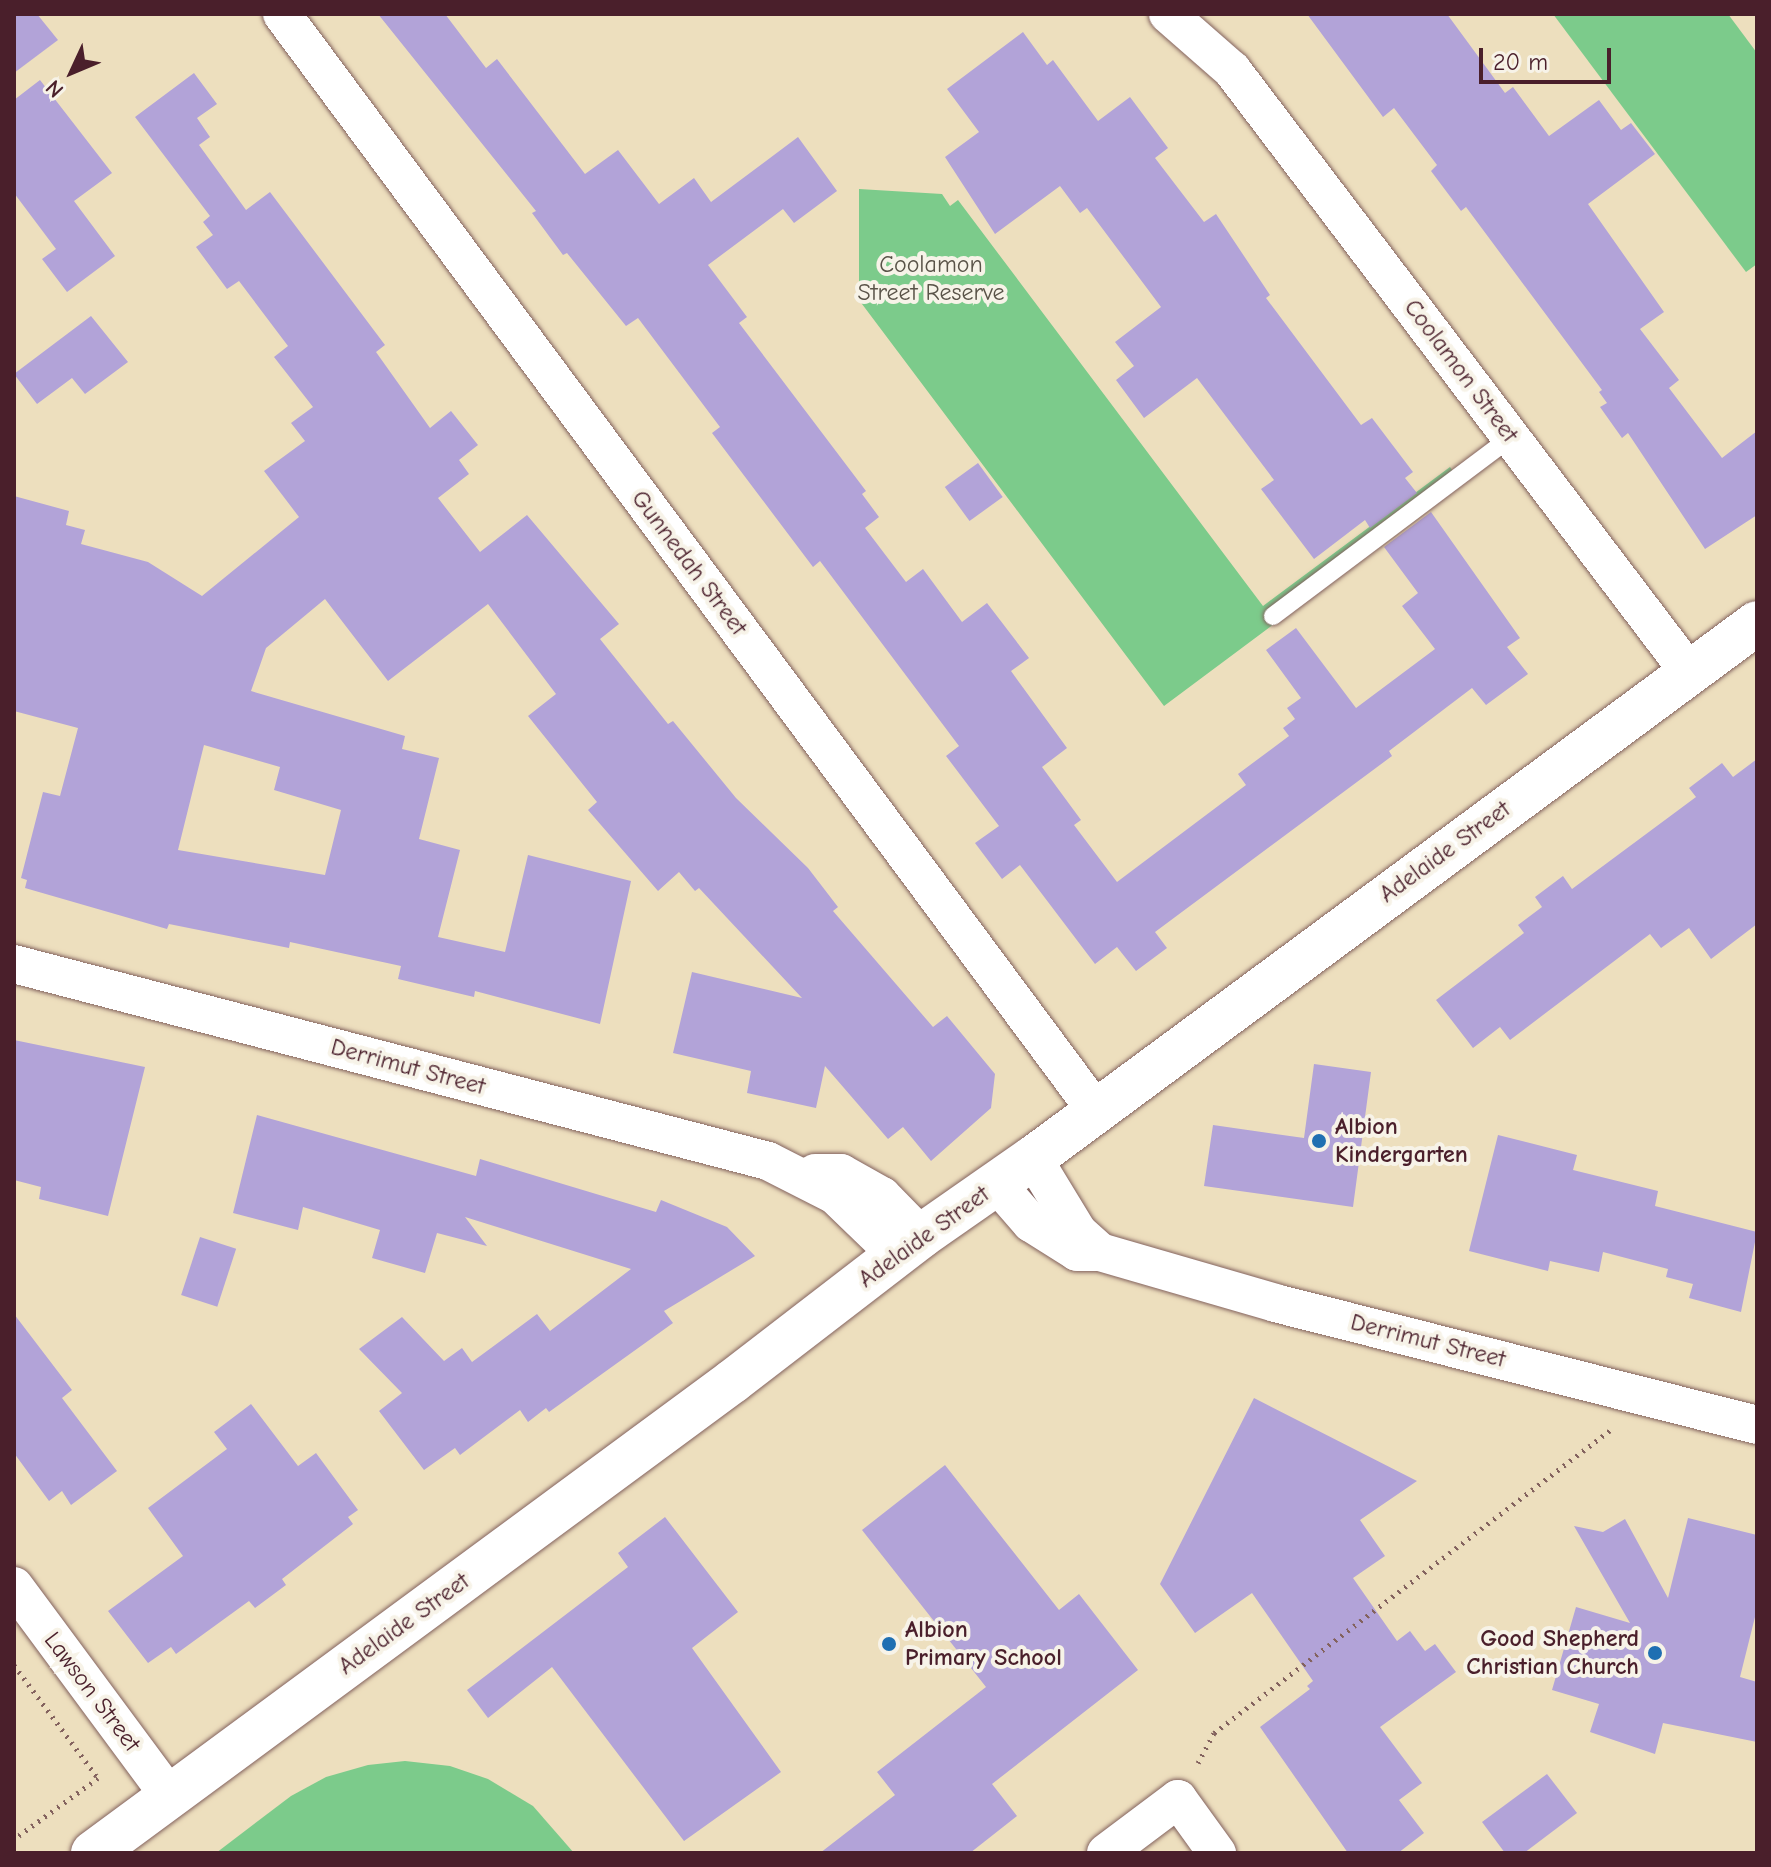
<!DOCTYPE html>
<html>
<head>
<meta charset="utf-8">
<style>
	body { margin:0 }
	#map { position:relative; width:1771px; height:1867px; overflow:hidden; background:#eddfbe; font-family:"Comic Neue",sans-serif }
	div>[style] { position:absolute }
	.green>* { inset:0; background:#7ccb8b }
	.building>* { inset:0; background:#b2a3d8; transform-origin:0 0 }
	.path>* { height:5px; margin-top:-2.5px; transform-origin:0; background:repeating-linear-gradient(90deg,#83625e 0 2px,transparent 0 8px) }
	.roads { filter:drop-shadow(0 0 2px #83625e) drop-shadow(0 0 2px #83625e) }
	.lane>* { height:18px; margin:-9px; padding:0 9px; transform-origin:9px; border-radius:9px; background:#fff }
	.street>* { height:38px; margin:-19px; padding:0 19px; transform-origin:19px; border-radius:19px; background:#fff }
	.secondary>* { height:44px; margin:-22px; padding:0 22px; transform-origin:22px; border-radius:22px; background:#fff }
	.dots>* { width:22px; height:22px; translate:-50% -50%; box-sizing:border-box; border:4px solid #f7f3e8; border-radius:50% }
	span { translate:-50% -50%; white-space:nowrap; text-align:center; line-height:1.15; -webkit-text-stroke:8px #f7f3e8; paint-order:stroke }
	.park-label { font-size:24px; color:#595348 }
	.street-label { font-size:24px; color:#4a1f2b }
	.poi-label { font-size:24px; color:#4a1f2b; font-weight:700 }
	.left { translate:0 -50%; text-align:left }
	.right { translate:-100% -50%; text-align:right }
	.frame { position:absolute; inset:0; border:16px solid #4a1f2b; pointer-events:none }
	.north { position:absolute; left:32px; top:32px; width:80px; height:80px; -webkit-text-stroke:6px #f7f3e8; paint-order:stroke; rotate:226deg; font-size:22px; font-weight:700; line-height:32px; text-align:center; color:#4a1f2b }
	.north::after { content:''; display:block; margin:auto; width:28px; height:36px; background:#4a1f2b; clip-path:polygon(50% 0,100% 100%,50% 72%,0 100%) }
	.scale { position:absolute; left:1479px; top:48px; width:132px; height:36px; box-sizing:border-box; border:4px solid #4a1f2b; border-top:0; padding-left:10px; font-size:24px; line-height:28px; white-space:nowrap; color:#4a1f2b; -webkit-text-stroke:6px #f7f3e8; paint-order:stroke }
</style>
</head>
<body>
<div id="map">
	<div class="green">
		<i style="clip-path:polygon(1553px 14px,1728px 14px,1757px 53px,1757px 264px,1746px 272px)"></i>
		<i style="clip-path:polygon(859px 189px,942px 194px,950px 206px,958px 200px,1263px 606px,1450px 467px,1462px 484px,1164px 706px,859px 300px)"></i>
		<i style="clip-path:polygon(405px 1761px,450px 1766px,488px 1779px,533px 1806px,574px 1853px,216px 1853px,291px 1796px,326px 1777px,368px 1765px)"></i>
	</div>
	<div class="building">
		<i style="clip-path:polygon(14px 14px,37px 14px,58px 40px,14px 73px)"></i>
		<i style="clip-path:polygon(378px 14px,445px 14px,486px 68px,497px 59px,585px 174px,618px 150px,659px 204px,694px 178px,711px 202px,798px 137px,837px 191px,794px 223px,783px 209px,708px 265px,747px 317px,739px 323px,866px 491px,862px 494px,879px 517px,865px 528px,906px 582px,923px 569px,962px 622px,987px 603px,1029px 658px,1011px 671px,1067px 748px,1042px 767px,1081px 820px,1074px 825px,1117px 882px,1246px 785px,1238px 774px,1289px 736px,1283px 728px,1295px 719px,1287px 708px,1301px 698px,1266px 650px,1296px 628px,1356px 708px,1435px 649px,1402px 606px,1418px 593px,1384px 547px,1431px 512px,1520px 638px,1507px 647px,1528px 674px,1486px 705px,1472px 688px,1389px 751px,1392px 756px,1155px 932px,1167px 948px,1136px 971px,1117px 947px,1095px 964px,1020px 865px,1002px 879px,975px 843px,999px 826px,946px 756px,959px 746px,820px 561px,813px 567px,712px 433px,720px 427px,638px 318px,626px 326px,567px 253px,563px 255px,532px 213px,536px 211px)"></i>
		<i style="clip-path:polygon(1307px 14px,1447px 14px,1505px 93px,1513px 87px,1549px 136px,1599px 100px,1621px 130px,1631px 123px,1655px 154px,1588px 204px,1664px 312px,1640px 329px,1679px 380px,1669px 388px,1722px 458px,1757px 431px,1757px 515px,1705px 549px,1628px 433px,1622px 438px,1600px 407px,1607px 403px,1599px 392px,1602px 390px,1466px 207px,1461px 211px,1431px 171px,1437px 165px,1394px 108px,1383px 117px)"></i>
		<i style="clip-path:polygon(1023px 32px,1047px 65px,1053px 60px,1098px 121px,1130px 97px,1168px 148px,1155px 158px,1204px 222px,1216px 214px,1270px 295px,1266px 298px,1361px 425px,1372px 418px,1413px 472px,1405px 478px,1417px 493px,1370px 528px,1365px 520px,1314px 559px,1261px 489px,1274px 480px,1197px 378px,1144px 418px,1116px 380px,1134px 366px,1115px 342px,1161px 307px,1087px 208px,1080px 213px,1060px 186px,995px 234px,945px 157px,979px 132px,947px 89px)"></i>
		<i style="clip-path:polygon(evenodd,194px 73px,217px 104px,197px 118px,210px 137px,199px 145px,246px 210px,270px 192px,385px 345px,376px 352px,430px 428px,451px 411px,478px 445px,459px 460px,469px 474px,438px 498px,480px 552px,527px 515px,619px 624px,600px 639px,668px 724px,673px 721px,736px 798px,808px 868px,838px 907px,833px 911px,933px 1027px,947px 1016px,995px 1074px,991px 1108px,931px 1161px,903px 1127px,888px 1139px,825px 1066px,816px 1108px,747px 1093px,751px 1071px,673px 1053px,692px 972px,802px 998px,699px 888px,695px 891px,679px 872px,658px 891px,588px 810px,597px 802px,528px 716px,556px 694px,488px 604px,388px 681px,325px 599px,266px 648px,251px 691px,405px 736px,402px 749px,439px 758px,419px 839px,460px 850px,438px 937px,505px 952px,528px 855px,631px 881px,600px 1024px,475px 991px,474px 997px,398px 979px,401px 966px,290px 942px,289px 948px,169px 924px,167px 929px,25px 888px,27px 880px,21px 878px,43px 792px,60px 796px,78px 728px,14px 711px,14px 496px,69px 511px,66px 525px,85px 530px,81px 544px,148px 562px,202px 596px,299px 517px,264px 471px,305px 441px,291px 423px,313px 407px,274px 357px,288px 346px,239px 281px,227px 289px,196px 247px,213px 235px,203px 222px,210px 216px,135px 117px,194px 73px,204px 745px,280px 767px,274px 790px,341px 810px,325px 875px,178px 850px,204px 745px)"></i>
		<i style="clip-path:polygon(40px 80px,112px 173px,74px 201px,115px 256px,67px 292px,42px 259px,56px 249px,14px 193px,14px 100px)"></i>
		<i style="clip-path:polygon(91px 316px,128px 362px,85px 394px,72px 378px,37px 404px,14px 374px)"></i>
		<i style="left:978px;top:463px;width:42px;height:41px;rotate:54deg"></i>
		<i style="clip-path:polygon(1757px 759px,1757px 924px,1711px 959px,1689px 928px,1661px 948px,1650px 934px,1510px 1040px,1500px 1027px,1473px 1048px,1436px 1000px,1524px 933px,1518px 925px,1542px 907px,1535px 897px,1563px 876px,1572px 889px,1696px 797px,1689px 788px,1722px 763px,1733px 777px)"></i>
		<i style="clip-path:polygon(14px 1040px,145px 1067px,108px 1216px,39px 1199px,41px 1187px,14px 1180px)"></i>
		<i style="clip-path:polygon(1314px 1064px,1371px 1072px,1353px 1207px,1204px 1186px,1213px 1125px,1304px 1138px)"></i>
		<i style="clip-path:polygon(257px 1115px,476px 1176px,480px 1159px,656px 1212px,661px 1200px,727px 1227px,755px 1256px,664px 1311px,673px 1323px,549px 1412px,546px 1408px,528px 1422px,520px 1410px,460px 1455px,455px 1448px,424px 1470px,379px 1411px,402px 1393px,359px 1349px,402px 1317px,444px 1361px,462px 1348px,472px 1362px,537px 1314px,550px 1331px,631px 1269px,465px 1217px,487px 1246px,437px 1233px,425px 1273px,372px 1258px,380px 1230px,303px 1207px,298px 1230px,233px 1213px)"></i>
		<i style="clip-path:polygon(1498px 1135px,1577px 1155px,1573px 1170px,1658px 1191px,1655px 1206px,1757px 1232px,1741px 1312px,1689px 1298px,1693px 1284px,1666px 1277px,1668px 1269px,1603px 1252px,1599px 1272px,1550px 1261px,1548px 1271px,1469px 1251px)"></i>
		<i style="left:200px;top:1237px;width:38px;height:61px;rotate:18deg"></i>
		<i style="clip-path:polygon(14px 1314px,72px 1390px,62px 1398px,117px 1471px,71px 1505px,62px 1491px,49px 1501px,14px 1453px)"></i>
		<i style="clip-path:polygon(1254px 1398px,1417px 1481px,1360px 1520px,1385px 1556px,1353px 1578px,1397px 1641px,1410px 1631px,1425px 1651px,1435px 1644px,1456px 1672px,1380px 1727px,1422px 1783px,1399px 1800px,1424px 1833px,1398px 1853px,1348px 1853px,1260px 1727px,1310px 1689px,1307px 1686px,1313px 1681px,1252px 1593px,1195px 1633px,1160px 1584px)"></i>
		<i style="clip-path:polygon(251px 1404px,298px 1466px,316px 1453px,358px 1510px,348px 1517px,353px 1524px,282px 1579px,286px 1585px,255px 1608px,249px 1601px,176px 1654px,171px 1647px,148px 1663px,108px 1611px,183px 1556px,148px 1508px,227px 1449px,214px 1432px)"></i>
		<i style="clip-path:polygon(945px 1465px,1059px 1610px,1079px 1594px,1138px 1670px,992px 1784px,1017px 1816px,970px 1853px,820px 1853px,895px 1795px,877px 1772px,986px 1687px,862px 1530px)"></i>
		<i style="clip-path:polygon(665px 1517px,738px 1612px,692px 1648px,781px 1772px,684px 1841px,552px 1667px,488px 1718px,467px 1690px,628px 1567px,618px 1553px)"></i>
		<i style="clip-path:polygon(1688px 1518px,1757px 1535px,1757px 1609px,1740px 1677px,1757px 1682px,1757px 1742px,1663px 1723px,1655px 1754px,1590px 1732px,1599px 1704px,1552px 1690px,1576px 1607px,1630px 1623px,1574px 1526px,1603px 1532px,1625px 1519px,1668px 1598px)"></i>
		<i style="clip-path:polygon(1547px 1774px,1577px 1813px,1524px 1853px,1505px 1853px,1482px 1822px)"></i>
	</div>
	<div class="path">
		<i style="left:14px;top:1665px;width:141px;rotate:53.4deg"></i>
		<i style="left:98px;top:1778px;width:104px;rotate:144deg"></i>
		<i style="left:1198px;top:1763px;width:34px;rotate:-62deg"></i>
		<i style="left:1214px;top:1733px;width:499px;rotate:-37.4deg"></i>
	</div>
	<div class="roads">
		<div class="lane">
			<i style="left:1273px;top:616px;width:298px;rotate:-36.9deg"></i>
		</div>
		<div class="street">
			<i style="left:282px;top:14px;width:1367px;rotate:53.42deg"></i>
			<i style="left:1168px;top:14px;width:85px;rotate:41.2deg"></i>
			<i style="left:1232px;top:70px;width:756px;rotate:52.8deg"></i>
			<i style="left:14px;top:964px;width:779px;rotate:14.64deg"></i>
			<i style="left:768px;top:1161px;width:75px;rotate:26.9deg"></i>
			<i style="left:835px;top:1195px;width:85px;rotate:44deg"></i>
			<i style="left:1033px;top:1158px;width:87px;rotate:58.7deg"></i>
			<i style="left:1078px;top:1232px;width:30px;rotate:42deg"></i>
			<i style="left:815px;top:1173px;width:26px"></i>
			<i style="left:841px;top:1173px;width:47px;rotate:29.3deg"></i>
			<i style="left:882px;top:1196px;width:56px;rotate:45.7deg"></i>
			<i style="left:997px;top:1184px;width:52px;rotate:48.9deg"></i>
			<i style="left:1031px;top:1223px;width:54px;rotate:32.2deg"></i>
			<i style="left:1077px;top:1252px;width:23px"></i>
			<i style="left:1100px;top:1252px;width:182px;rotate:16.2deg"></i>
			<i style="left:1275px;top:1303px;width:497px;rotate:14.2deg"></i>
			<i style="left:14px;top:1586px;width:262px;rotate:53.5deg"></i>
			<i style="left:1106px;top:1853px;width:90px;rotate:-36.9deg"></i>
			<i style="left:1178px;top:1799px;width:67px;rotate:54.2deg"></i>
		</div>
		<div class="secondary">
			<i style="left:93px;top:1853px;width:795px;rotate:-36.41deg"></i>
			<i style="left:733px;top:1381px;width:237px;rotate:-37.6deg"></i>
			<i style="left:921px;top:1236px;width:136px;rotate:-34.9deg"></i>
			<i style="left:1033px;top:1158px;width:900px;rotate:-36.46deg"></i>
		</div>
	</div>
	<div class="dots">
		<i style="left:1319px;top:1141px;background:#1f6fb2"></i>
		<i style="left:889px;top:1644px;background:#1f6fb2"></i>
		<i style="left:1655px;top:1653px;background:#1f6fb2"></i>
	</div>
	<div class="park-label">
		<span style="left:931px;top:279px">Coolamon<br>Street Reserve</span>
	</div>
	<div class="street-label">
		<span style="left:1461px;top:371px;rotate:53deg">Coolamon Street</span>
		<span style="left:689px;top:563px;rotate:53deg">Gunnedah Street</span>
		<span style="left:1445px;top:852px;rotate:-36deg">Adelaide Street</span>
		<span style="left:408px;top:1067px;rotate:15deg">Derrimut Street</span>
		<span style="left:924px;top:1237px;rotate:-36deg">Adelaide Street</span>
		<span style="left:1428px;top:1341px;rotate:14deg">Derrimut Street</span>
		<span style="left:404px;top:1624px;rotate:-36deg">Adelaide Street</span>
		<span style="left:92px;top:1692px;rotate:53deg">Lawson Street</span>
	</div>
	<div class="poi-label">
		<span class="left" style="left:1335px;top:1141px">Albion<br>Kindergarten</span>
		<span class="left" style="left:905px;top:1644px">Albion<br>Primary School</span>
		<span class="right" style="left:1639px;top:1653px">Good Shepherd<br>Christian Church</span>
	</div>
	<div class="frame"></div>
	<div class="north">N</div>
	<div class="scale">20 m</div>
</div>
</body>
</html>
